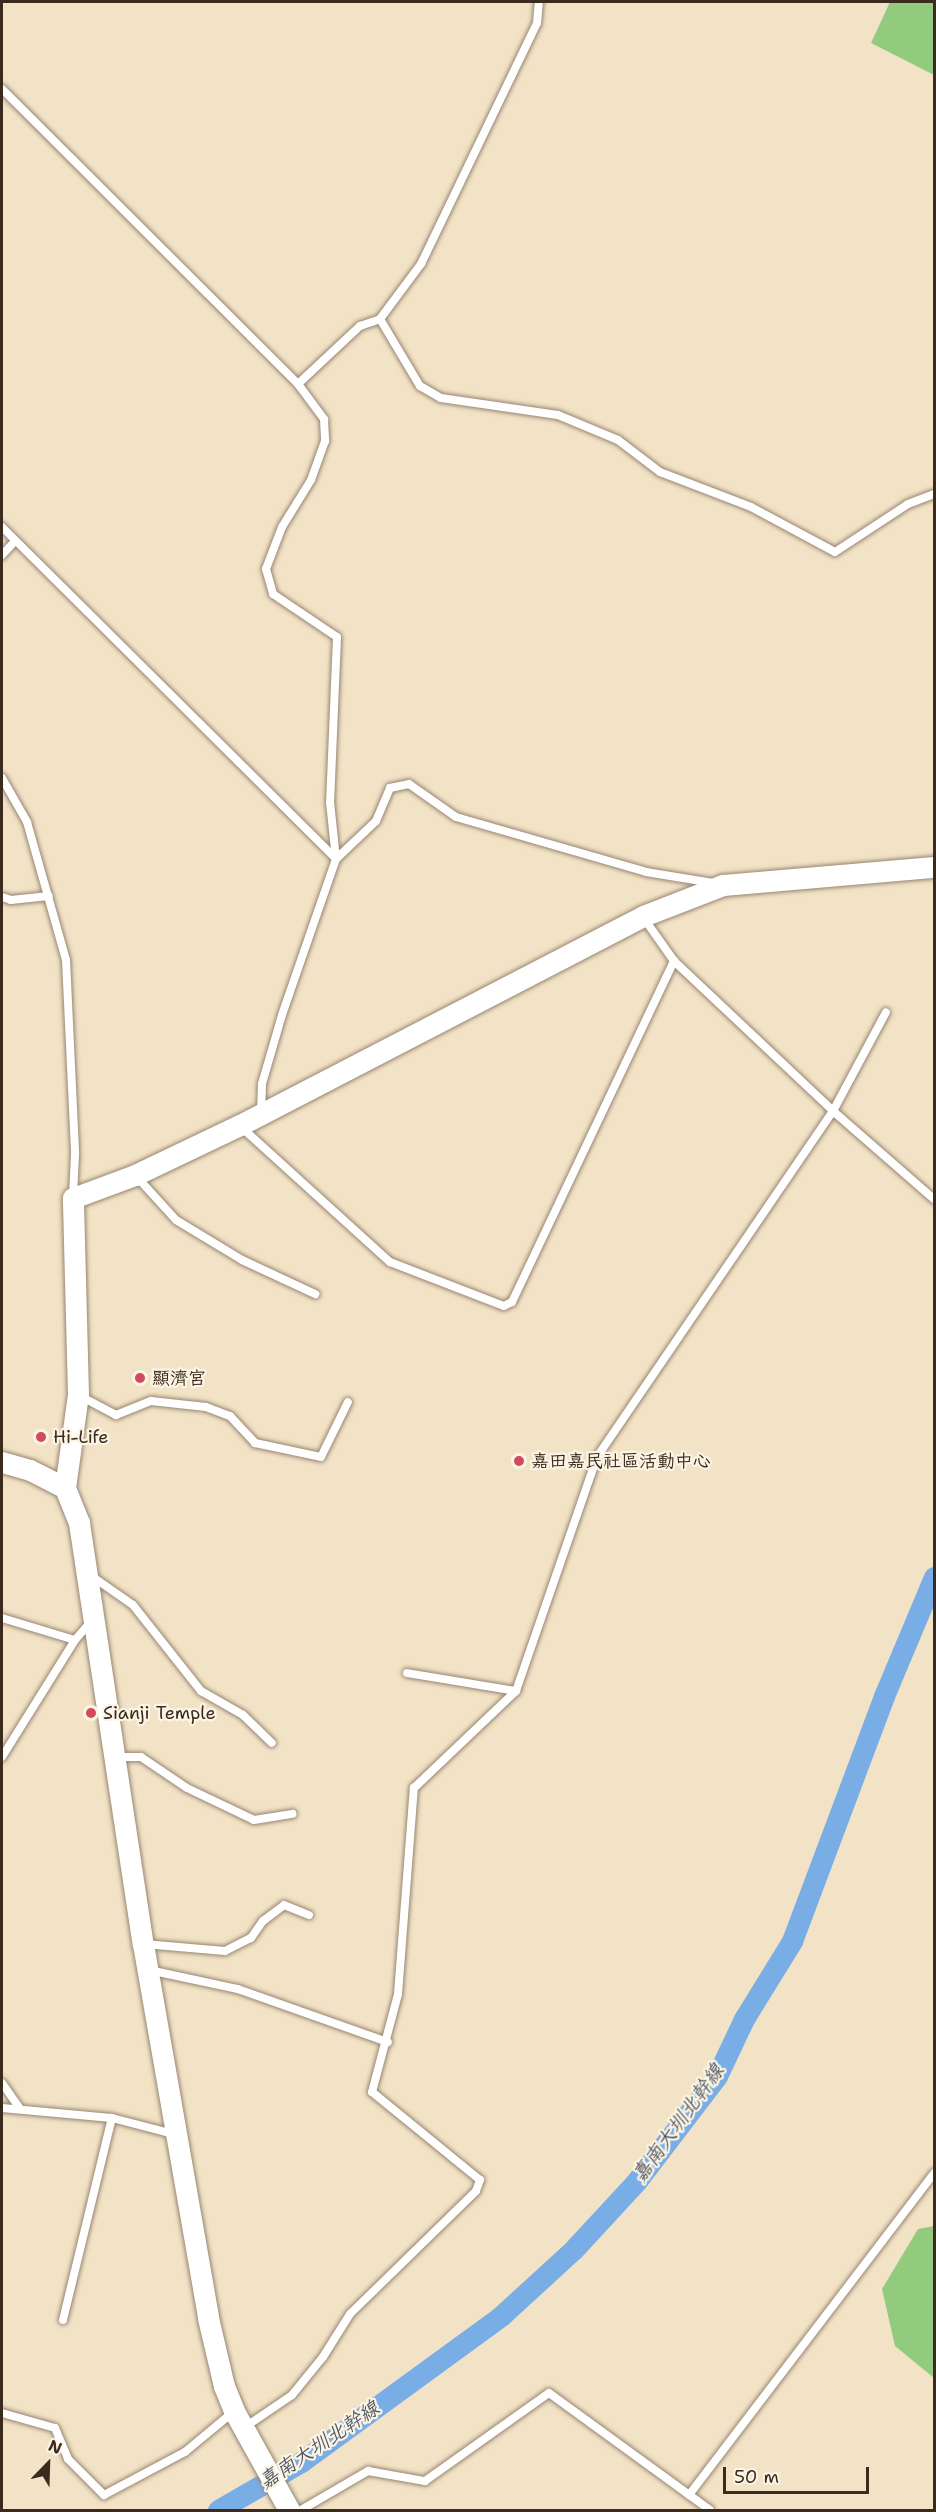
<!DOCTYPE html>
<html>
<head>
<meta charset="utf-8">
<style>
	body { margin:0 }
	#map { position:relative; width:936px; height:2512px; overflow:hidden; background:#f3e3c6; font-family:"Shantell Sans","LXGW WenKai TC",sans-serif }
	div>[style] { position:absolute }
	.green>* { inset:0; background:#93cb7e }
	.canal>* { height:21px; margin:-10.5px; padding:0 10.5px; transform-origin:10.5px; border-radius:10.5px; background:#79ade6 }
	.roads { filter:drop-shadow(0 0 2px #978672) drop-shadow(0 0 2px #978672) }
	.lane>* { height:8px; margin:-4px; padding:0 4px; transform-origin:4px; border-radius:4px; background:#fff }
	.secondary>* { height:21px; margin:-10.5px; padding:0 10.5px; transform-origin:10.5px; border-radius:10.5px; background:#fff }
	.dots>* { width:16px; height:16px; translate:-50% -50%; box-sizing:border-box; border:3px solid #fcf5e5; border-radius:50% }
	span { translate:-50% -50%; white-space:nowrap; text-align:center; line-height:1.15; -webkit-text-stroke:4.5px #fcf5e5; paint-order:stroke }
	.poi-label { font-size:18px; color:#3b2a1e }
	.left { translate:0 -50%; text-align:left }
	.water-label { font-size:20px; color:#515864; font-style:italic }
	.frame { position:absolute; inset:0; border:3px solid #3b2a1e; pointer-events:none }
	.north { position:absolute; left:18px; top:2434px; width:60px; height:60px; -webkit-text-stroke:4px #fcf5e5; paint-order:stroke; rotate:23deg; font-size:16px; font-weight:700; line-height:24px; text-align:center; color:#3b2a1e }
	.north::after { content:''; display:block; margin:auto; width:21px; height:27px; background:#3b2a1e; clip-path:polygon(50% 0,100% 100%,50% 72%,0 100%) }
	.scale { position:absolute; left:723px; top:2467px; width:146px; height:27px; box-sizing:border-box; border:3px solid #3b2a1e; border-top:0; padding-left:8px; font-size:18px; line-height:21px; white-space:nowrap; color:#3b2a1e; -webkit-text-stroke:4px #fcf5e5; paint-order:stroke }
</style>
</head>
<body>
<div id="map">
	<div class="green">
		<i style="clip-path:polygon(890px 2px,934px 2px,934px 75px,871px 43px)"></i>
		<i style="clip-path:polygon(934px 2226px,934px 2378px,895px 2346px,882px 2289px,918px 2229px)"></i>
	</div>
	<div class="canal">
		<i style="left:218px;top:2510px;width:96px;rotate:-30deg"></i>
		<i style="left:301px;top:2462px;width:248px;rotate:-36.1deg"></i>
		<i style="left:501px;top:2316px;width:99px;rotate:-42.5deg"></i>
		<i style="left:574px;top:2249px;width:91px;rotate:-47.2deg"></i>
		<i style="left:636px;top:2182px;width:133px;rotate:-52.6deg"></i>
		<i style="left:717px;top:2076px;width:63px;rotate:-64.7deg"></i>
		<i style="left:744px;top:2019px;width:92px;rotate:-58.4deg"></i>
		<i style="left:792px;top:1941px;width:262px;rotate:-69.4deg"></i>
		<i style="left:884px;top:1696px;width:129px;rotate:-67.2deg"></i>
	</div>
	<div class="roads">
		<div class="lane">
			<i style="left:2px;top:89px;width:418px;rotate:44.9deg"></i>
			<i style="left:298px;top:384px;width:44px;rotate:53.4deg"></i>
			<i style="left:324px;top:419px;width:22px;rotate:87deg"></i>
			<i style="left:325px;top:441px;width:41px;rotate:109.7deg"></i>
			<i style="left:311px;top:480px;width:55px;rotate:121.7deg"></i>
			<i style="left:282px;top:527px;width:45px;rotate:110.9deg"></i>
			<i style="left:266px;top:569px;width:26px;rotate:74deg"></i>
			<i style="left:273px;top:594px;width:77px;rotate:33.9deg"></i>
			<i style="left:337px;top:637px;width:165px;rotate:92.4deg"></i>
			<i style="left:330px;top:802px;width:57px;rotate:84deg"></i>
			<i style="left:336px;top:859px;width:165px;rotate:109.1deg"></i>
			<i style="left:282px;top:1015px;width:72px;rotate:106.2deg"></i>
			<i style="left:262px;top:1084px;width:27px;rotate:92deg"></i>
			<i style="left:380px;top:319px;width:78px;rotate:59.2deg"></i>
			<i style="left:420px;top:386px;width:24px;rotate:30deg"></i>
			<i style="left:441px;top:398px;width:118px;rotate:8.3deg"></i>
			<i style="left:558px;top:415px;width:65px;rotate:22.6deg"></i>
			<i style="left:618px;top:440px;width:53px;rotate:37.3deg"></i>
			<i style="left:660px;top:472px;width:97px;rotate:21deg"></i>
			<i style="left:751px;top:507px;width:95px;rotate:28.2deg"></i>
			<i style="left:835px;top:552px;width:87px;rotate:-33.3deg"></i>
			<i style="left:908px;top:504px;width:28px;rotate:-21deg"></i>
			<i style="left:298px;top:384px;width:85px;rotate:-43.1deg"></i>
			<i style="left:360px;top:326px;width:21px;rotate:-19deg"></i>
			<i style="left:380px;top:319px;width:69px;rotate:-53.3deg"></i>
			<i style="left:421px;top:264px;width:267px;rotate:-64.3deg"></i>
			<i style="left:537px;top:23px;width:21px;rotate:-85deg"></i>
			<i style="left:2px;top:527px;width:471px;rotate:44.8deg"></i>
			<i style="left:336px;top:859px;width:55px;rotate:-43.5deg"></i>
			<i style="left:376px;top:821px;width:36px;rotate:-67deg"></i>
			<i style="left:390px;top:788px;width:19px;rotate:-12deg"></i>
			<i style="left:409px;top:784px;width:57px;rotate:35.1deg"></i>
			<i style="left:456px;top:817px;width:198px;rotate:16.1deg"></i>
			<i style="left:646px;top:872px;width:68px;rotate:9.3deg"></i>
			<i style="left:2px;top:555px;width:19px;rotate:-47deg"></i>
			<i style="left:2px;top:778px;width:51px;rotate:60.4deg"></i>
			<i style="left:27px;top:822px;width:143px;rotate:74.2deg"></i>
			<i style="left:66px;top:960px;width:194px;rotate:87.3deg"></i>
			<i style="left:75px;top:1154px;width:43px;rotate:92.7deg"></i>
			<i style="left:2px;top:897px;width:9px;rotate:18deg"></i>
			<i style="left:11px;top:900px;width:38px;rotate:-6deg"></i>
			<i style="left:643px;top:917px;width:54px;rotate:54.8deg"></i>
			<i style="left:674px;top:961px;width:219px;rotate:43.3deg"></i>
			<i style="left:833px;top:1111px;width:134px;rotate:41.1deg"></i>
			<i style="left:241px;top:1127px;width:201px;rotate:42.2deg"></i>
			<i style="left:390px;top:1262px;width:122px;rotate:21.1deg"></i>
			<i style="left:504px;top:1306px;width:9px;rotate:-27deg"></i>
			<i style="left:512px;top:1302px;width:378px;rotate:-64.6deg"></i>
			<i style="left:136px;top:1176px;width:59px;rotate:47.7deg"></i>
			<i style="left:176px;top:1220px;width:77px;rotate:31.2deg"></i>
			<i style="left:242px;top:1260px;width:81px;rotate:25deg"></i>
			<i style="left:80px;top:1396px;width:41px;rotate:27.8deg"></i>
			<i style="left:116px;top:1415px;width:38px;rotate:-22deg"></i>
			<i style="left:151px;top:1401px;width:55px;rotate:6.2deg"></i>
			<i style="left:206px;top:1407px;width:26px;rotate:21deg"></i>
			<i style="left:230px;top:1416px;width:37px;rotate:47deg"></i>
			<i style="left:255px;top:1443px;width:67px;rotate:12deg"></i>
			<i style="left:321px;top:1457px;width:61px;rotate:-63.9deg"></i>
			<i style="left:90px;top:1575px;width:52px;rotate:34.9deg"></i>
			<i style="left:133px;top:1605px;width:110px;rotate:51.7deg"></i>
			<i style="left:201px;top:1691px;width:48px;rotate:29.7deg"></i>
			<i style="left:243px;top:1715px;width:40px;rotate:44deg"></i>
			<i style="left:2px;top:1618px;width:76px;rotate:16.8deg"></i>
			<i style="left:407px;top:1673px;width:110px;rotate:9.4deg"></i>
			<i style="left:2px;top:1757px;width:138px;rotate:-58deg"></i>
			<i style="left:75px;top:1640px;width:23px;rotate:-49deg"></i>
			<i style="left:116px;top:1757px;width:25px"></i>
			<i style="left:141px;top:1757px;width:55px;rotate:34deg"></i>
			<i style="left:187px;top:1788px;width:74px;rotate:25.5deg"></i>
			<i style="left:254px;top:1820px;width:39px;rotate:-9deg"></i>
			<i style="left:144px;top:1944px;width:81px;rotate:4.9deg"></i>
			<i style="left:225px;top:1951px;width:29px;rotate:-27deg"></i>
			<i style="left:251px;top:1938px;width:21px;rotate:-55deg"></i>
			<i style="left:263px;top:1921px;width:26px;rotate:-37deg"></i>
			<i style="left:284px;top:1905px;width:27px;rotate:22deg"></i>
			<i style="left:149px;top:1970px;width:91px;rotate:12.1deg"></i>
			<i style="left:238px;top:1989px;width:159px;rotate:19.5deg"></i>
			<i style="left:2px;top:2083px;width:29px;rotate:55deg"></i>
			<i style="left:2px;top:2108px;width:110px;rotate:5.2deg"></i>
			<i style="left:112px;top:2118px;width:64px;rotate:14.5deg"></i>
			<i style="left:63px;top:2320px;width:208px;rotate:-76.4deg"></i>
			<i style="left:2px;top:2413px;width:55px;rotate:15.8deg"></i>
			<i style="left:55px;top:2428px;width:34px;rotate:67deg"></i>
			<i style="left:68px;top:2459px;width:51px;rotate:45deg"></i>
			<i style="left:104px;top:2495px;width:92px;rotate:-28deg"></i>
			<i style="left:185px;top:2452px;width:62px;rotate:-39.8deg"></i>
			<i style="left:245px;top:2427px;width:57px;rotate:-34.2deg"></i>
			<i style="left:292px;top:2395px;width:49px;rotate:-50.8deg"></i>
			<i style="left:323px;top:2357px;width:51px;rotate:-57.9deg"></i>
			<i style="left:350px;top:2314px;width:176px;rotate:-44.3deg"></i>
			<i style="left:476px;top:2191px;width:12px;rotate:-70deg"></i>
			<i style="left:480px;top:2180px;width:139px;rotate:-140.8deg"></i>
			<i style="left:372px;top:2092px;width:101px;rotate:-75.1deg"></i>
			<i style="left:398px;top:1994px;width:207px;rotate:-85.6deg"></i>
			<i style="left:414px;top:1788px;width:141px;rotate:-43.6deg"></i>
			<i style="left:516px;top:1691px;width:248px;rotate:-70.9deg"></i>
			<i style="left:597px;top:1457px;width:419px;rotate:-55.7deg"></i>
			<i style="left:833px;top:1111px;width:112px;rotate:-61.8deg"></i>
			<i style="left:689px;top:2495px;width:405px;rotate:-52.7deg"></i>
			<i style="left:301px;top:2510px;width:78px;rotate:-30.2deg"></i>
			<i style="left:368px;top:2471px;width:58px;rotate:10deg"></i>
			<i style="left:425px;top:2481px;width:152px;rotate:-35.4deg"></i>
			<i style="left:549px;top:2393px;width:199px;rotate:36deg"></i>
		</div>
		<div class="secondary">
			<i style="left:2px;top:1462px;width:29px;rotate:16deg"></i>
			<i style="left:30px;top:1470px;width:39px;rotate:27deg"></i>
			<i style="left:65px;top:1488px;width:38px;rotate:68deg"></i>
			<i style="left:79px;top:1523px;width:426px;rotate:81.4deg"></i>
			<i style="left:143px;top:1944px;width:380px;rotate:80.1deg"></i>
			<i style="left:208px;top:2318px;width:70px;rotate:76.8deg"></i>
			<i style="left:224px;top:2386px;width:27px;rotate:68deg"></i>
			<i style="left:234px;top:2411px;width:113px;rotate:60.9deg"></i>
			<i style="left:65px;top:1488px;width:95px;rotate:-82.1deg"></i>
			<i style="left:78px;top:1394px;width:196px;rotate:-91.5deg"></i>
			<i style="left:73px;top:1198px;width:66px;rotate:-20.4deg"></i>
			<i style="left:135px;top:1175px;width:116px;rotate:-25.5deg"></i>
			<i style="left:240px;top:1125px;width:454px;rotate:-27.4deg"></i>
			<i style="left:643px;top:916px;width:86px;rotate:-21.2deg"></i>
			<i style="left:723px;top:885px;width:212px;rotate:-4.9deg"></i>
		</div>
	</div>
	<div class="dots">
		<i style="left:140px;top:1378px;background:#d1495b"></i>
		<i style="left:41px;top:1437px;background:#d1495b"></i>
		<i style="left:519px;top:1461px;background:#d1495b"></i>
		<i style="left:91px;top:1713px;background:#d1495b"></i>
	</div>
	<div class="poi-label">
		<span class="left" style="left:152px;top:1378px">顯濟宮</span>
		<span class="left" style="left:53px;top:1437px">Hi-Life</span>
		<span class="left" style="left:531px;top:1461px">嘉田嘉民社區活動中心</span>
		<span class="left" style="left:103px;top:1713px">Sianji Temple</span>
	</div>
	<div class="water-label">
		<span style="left:678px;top:2123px;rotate:-54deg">嘉南大圳北幹線</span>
		<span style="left:319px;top:2445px;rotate:-34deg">嘉南大圳北幹線</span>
	</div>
	<div class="frame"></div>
	<div class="north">N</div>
	<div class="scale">50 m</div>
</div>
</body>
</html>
